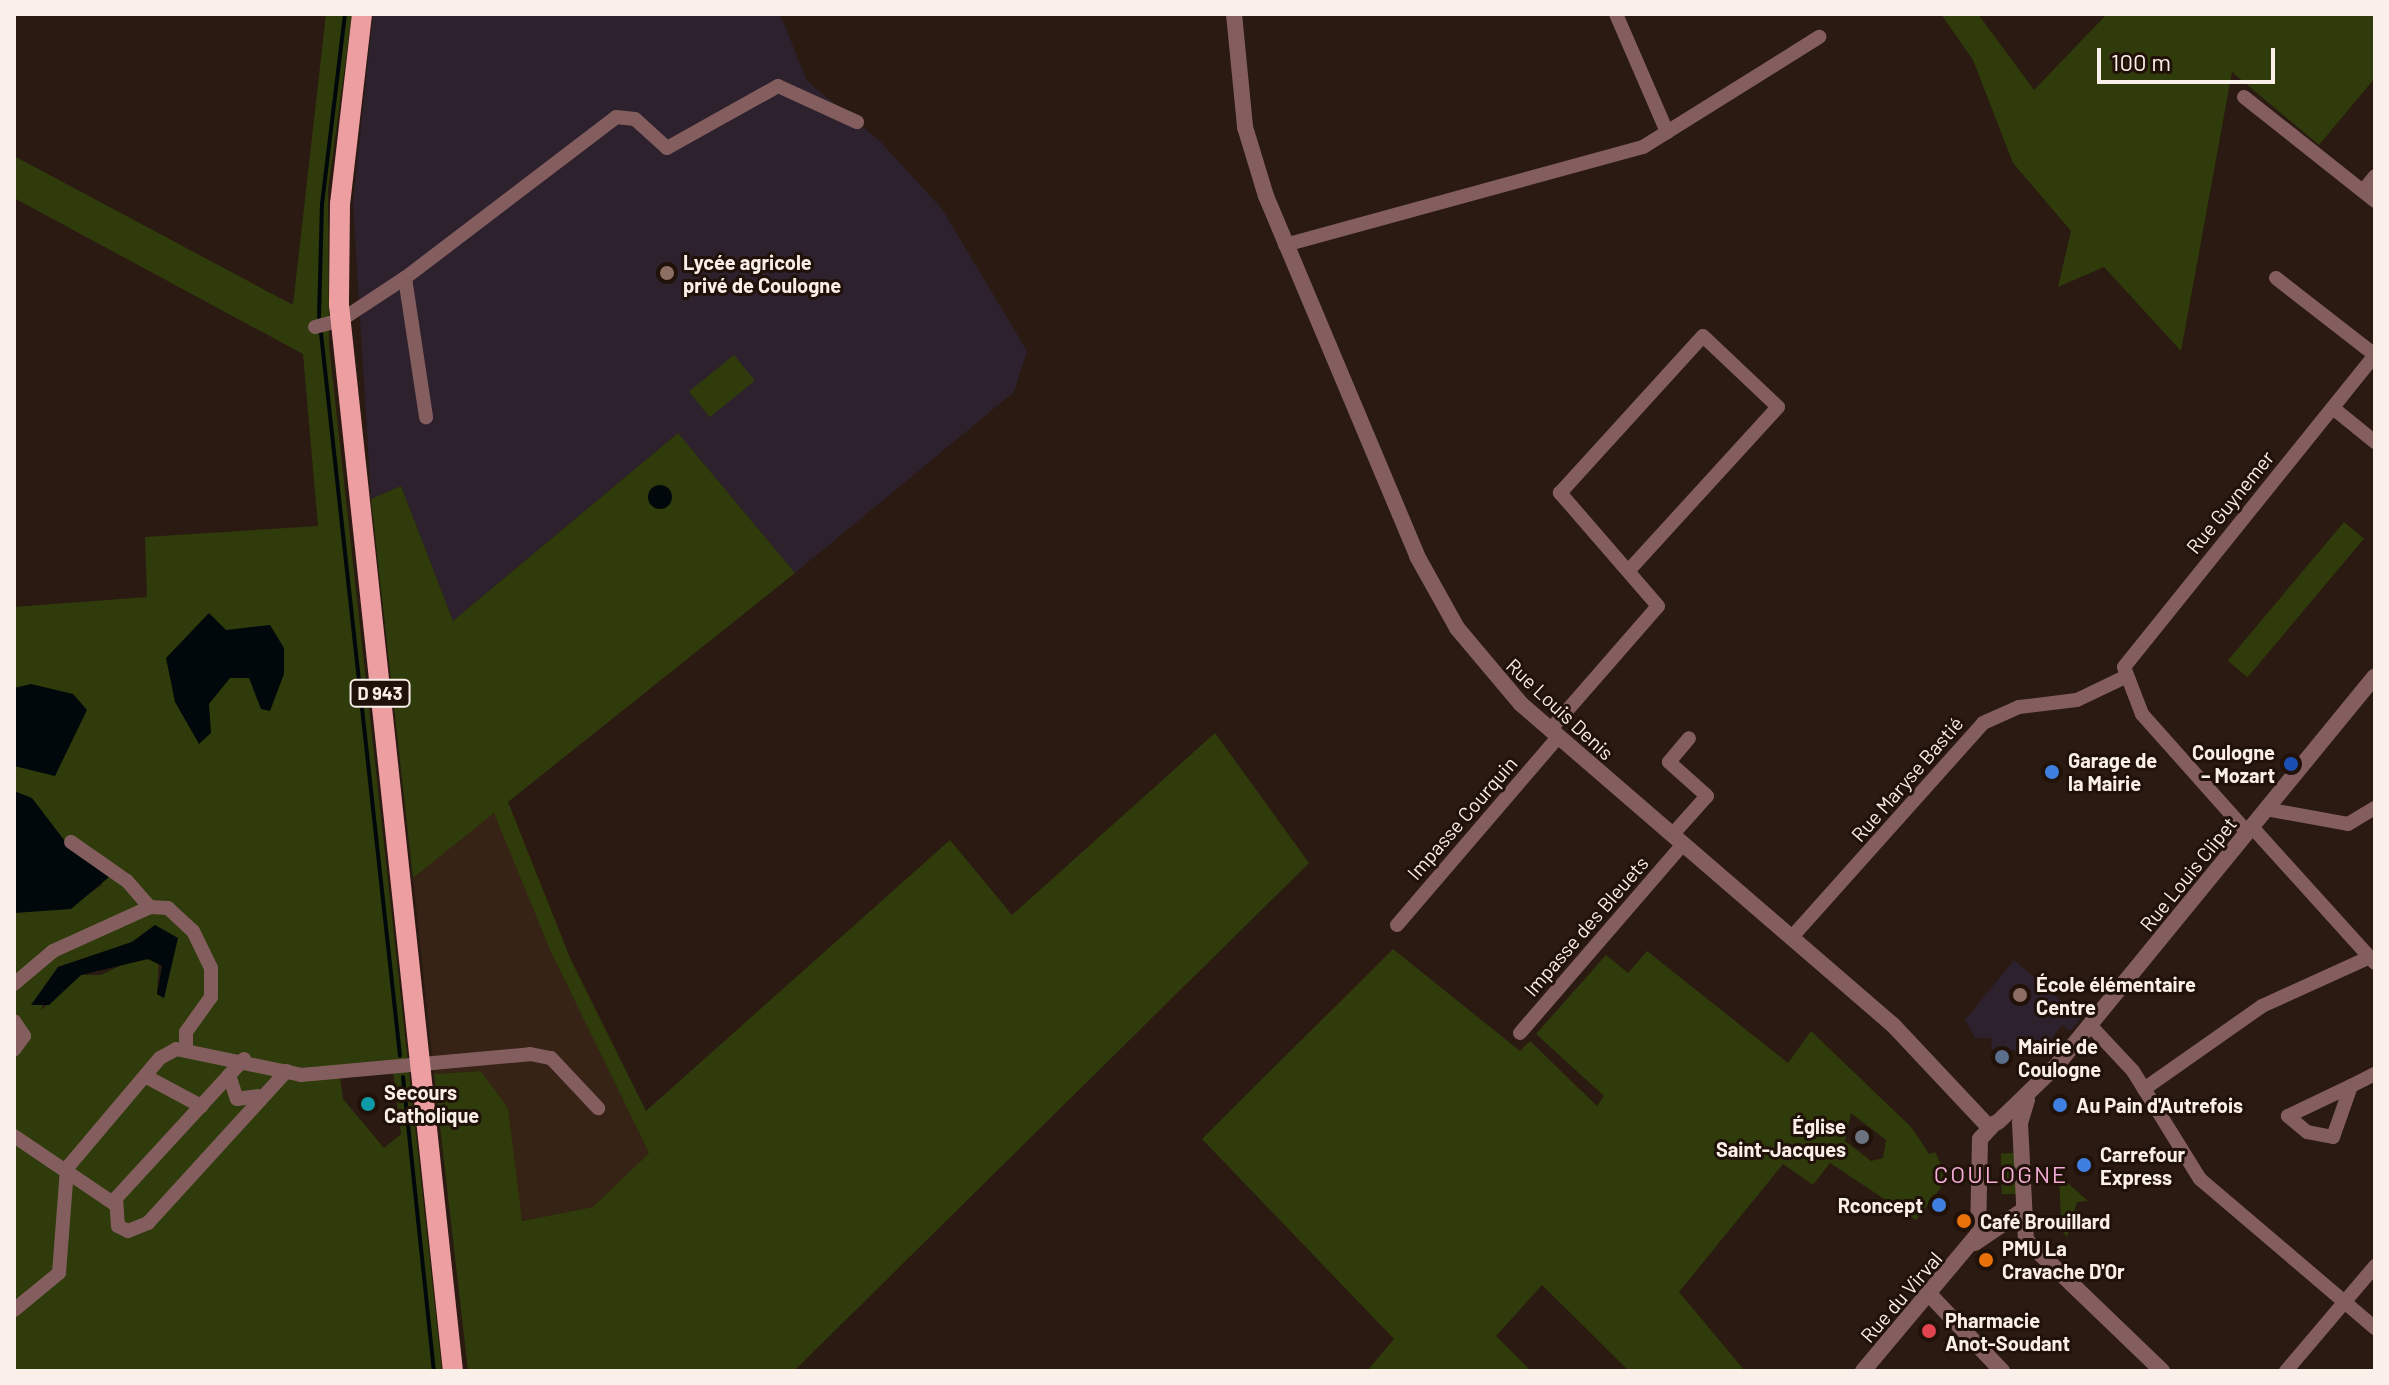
<!DOCTYPE html>
<html>
<head>
<meta charset="utf-8">
<style>
	body { margin:0 }
	#map { position:relative; width:2389px; height:1385px; overflow:hidden; background:#2a1a12; font-family:Barlow,sans-serif }
	div>[style] { position:absolute }
	.built>* { inset:0; background:#372216 }
	.education>* { inset:0; background:#2d212e }
	.green>* { inset:0; background:#2f3b0a; transform-origin:0 0 }
	.water>* { inset:0; background:#00080c }
	.round { border-radius:50% }
	.stream>* { height:4px; margin:-2px; padding:0 2px; transform-origin:2px; border-radius:2px; background:#00080c }
	.minor>* { height:14px; margin:-7px; padding:0 7px; transform-origin:7px; border-radius:7px; background:#845e5f }
	.tertiary>* { height:16px; margin:-8px; padding:0 8px; transform-origin:8px; border-radius:8px; background:#845e5f }
	.primary>* { height:20px; margin:-10px; padding:0 10px; transform-origin:10px; border-radius:10px; background:#ec9ea0 }
	.dots>* { width:22px; height:22px; translate:-50% -50%; box-sizing:border-box; border:4px solid #201109; border-radius:50% }
	span { translate:-50% -50%; white-space:nowrap; text-align:center; line-height:1.15; -webkit-text-stroke:6px #201109; paint-order:stroke }
	.shield-label span { padding:2px 6px; background:#201109; border:2px solid; border-radius:6px; -webkit-text-stroke-width:0 }
	.shield-label { font-size:18px; color:#faefe9; font-weight:700 }
	.poi-label { font-size:20px; color:#faefe9; font-weight:700 }
	.left { translate:0 -50%; text-align:left }
	.right { translate:-100% -50%; text-align:right }
	.street-label { font-size:20px; color:#faefe9 }
	.quarter-label { font-size:24px; color:#f5add7; letter-spacing:2px }
	.frame { position:absolute; inset:0; border:16px solid #faefe9; pointer-events:none }
	.scale { position:absolute; left:2097px; top:48px; width:178px; height:36px; box-sizing:border-box; border:4px solid #faefe9; border-top:0; padding-left:10px; font-size:24px; line-height:28px; white-space:nowrap; color:#faefe9; -webkit-text-stroke:6px #201109; paint-order:stroke }
</style>
</head>
<body>
<div id="map">
	<div class="built">
		<i style="clip-path:polygon(494px 812px,550px 950px,649px 1153px,593px 1207px,521px 1221px,508px 1108px,481px 1071px,434px 1074px,413px 878px)"></i>
	</div>
	<div class="education">
		<i style="clip-path:polygon(373px 14px,780px 14px,807px 81px,879px 140px,942px 209px,1027px 351px,1014px 392px,795px 573px,678px 433px,453px 621px,401px 486px,371px 499px,353px 202px)"></i>
		<i style="clip-path:polygon(2014px 960px,2081px 1018px,2070px 1031px,2062px 1025px,2042px 1052px,1992px 1049px,1991px 1038px,1975px 1038px,1965px 1020px)"></i>
	</div>
	<div class="green">
		<i style="clip-path:polygon(evenodd,326px 14px,352px 14px,328px 190px,329px 345px,442px 1371px,14px 1371px,14px 913px,74px 904px,102px 885px,14px 791px,14px 607px,147px 597px,145px 537px,318px 526px,303px 354px,14px 198px,14px 156px,293px 305px,326px 14px,155px 925px,173px 957px,164px 998px,157px 994px,159px 959px,132px 960px,101px 975px,81px 975px,41px 1010px,58px 967px,132px 942px,155px 925px,326px 14px,393px 1072px,401px 1134px,384px 1148px,343px 1099px,340px 1078px,393px 1072px)"></i>
		<i style="clip-path:polygon(1941px 14px,1978px 14px,2034px 90px,2107px 14px,2375px 14px,2375px 78px,2319px 145px,2232px 72px,2181px 351px,2104px 267px,2058px 287px,2071px 231px,2013px 163px,1973px 60px)"></i>
		<i style="left:734px;top:355px;width:33px;height:58px;rotate:51deg"></i>
		<i style="clip-path:polygon(678px 433px,795px 573px,508px 802px,571px 960px,646px 1111px,950px 840px,1012px 915px,1215px 733px,1309px 863px,794px 1371px,468px 1371px,434px 1074px,481px 1071px,508px 1108px,522px 1221px,593px 1207px,649px 1153px,550px 950px,494px 813px,413px 878px,371px 499px,401px 486px,453px 621px)"></i>
		<i style="left:2344px;top:522px;width:26px;height:181px;rotate:40deg"></i>
		<i style="clip-path:polygon(evenodd,1393px 949px,1520px 1051px,1530px 1041px,1597px 1106px,1604px 1096px,1536px 1034px,1606px 955px,1628px 973px,1647px 951px,1788px 1063px,1811px 1031px,1912px 1128px,1929px 1154px,1935px 1152px,1945px 1173px,1942px 1186px,1916px 1220px,1830px 1163px,1813px 1185px,1783px 1164px,1679px 1292px,1745px 1371px,1629px 1371px,1542px 1285px,1496px 1336px,1531px 1371px,1367px 1371px,1394px 1339px,1202px 1139px,1393px 949px,1851px 1113px,1886px 1140px,1883px 1158px,1871px 1161px,1845px 1141px,1851px 1113px)"></i>
		<i style="left:2016px;top:1153px;width:41px;height:15px;rotate:89deg"></i>
		<i style="clip-path:polygon(2059px 1175px,2088px 1201px,2077px 1202px,2067px 1237px,2052px 1220px,2061px 1219px)"></i>
	</div>
	<div class="water">
		<i class="round" style="left:648px;top:485px;width:24px;height:24px"></i>
		<i style="clip-path:polygon(209px 613px,226px 630px,270px 625px,284px 648px,284px 674px,270px 711px,261px 709px,249px 678px,230px 678px,209px 704px,211px 733px,199px 744px,175px 702px,166px 658px)"></i>
		<i style="clip-path:polygon(31px 684px,73px 694px,87px 710px,55px 776px,14px 766px,14px 688px)"></i>
		<i style="clip-path:polygon(14px 791px,32px 798px,71px 849px,109px 877px,71px 909px,14px 913px)"></i>
		<i style="clip-path:polygon(155px 925px,178px 938px,164px 998px,157px 994px,162px 966px,148px 959px,81px 975px,49px 1005px,31px 1005px,58px 967px,132px 942px)"></i>
	</div>
	<div class="stream">
		<i style="left:319px;top:317px;width:113px;rotate:-88.5deg"></i>
		<i style="left:322px;top:204px;width:191px;rotate:-83.1deg"></i>
		<i style="left:321px;top:333px;width:727px;rotate:83.76deg"></i>
		<i style="left:403px;top:1077px;width:296px;rotate:84deg"></i>
	</div>
	<div class="minor">
		<i style="left:1616px;top:14px;width:129px;rotate:66.6deg"></i>
		<i style="left:2244px;top:97px;width:167px;rotate:38.4deg"></i>
		<i style="left:2363px;top:191px;width:19px;rotate:-51deg"></i>
		<i style="left:1285px;top:245px;width:371px;rotate:-15.3deg"></i>
		<i style="left:1643px;top:147px;width:208px;rotate:-32deg"></i>
		<i style="left:405px;top:278px;width:265px;rotate:-37.3deg"></i>
		<i style="left:616px;top:117px;width:19px;rotate:6deg"></i>
		<i style="left:635px;top:119px;width:43px;rotate:42.2deg"></i>
		<i style="left:667px;top:148px;width:127px;rotate:-29.2deg"></i>
		<i style="left:778px;top:86px;width:87px;rotate:24.5deg"></i>
		<i style="left:2276px;top:278px;width:125px;rotate:37.9deg"></i>
		<i style="left:315px;top:327px;width:27px;rotate:-15deg"></i>
		<i style="left:341px;top:320px;width:77px;rotate:-33.3deg"></i>
		<i style="left:405px;top:278px;width:141px;rotate:81.4deg"></i>
		<i style="left:2333px;top:408px;width:54px;rotate:39deg"></i>
		<i style="left:1550px;top:730px;width:164px;rotate:-48.9deg"></i>
		<i style="left:1658px;top:606px;width:150px;rotate:-130.9deg"></i>
		<i style="left:1560px;top:493px;width:212px;rotate:-47.7deg"></i>
		<i style="left:1703px;top:336px;width:103px;rotate:43.4deg"></i>
		<i style="left:1778px;top:407px;width:217px;rotate:132.4deg"></i>
		<i style="left:2266px;top:809px;width:83px;rotate:10.4deg"></i>
		<i style="left:2348px;top:824px;width:31px;rotate:-31deg"></i>
		<i style="left:2252px;top:827px;width:183px;rotate:47.9deg"></i>
		<i style="left:2247px;top:832px;width:158px;rotate:-131.7deg"></i>
		<i style="left:2142px;top:714px;width:50px;rotate:-111deg"></i>
		<i style="left:2124px;top:667px;width:400px;rotate:-51.2deg"></i>
		<i style="left:1672px;top:835px;width:52px;rotate:-48.1deg"></i>
		<i style="left:1707px;top:796px;width:51px;rotate:-138.2deg"></i>
		<i style="left:1669px;top:762px;width:31px;rotate:-50deg"></i>
		<i style="left:71px;top:842px;width:68px;rotate:34.9deg"></i>
		<i style="left:127px;top:881px;width:35px;rotate:49deg"></i>
		<i style="left:1397px;top:925px;width:248px;rotate:-49.4deg"></i>
		<i style="left:1791px;top:938px;width:288px;rotate:-48.2deg"></i>
		<i style="left:1983px;top:723px;width:39px;rotate:-24deg"></i>
		<i style="left:2019px;top:707px;width:58px;rotate:-6.9deg"></i>
		<i style="left:2077px;top:700px;width:53px;rotate:-25.6deg"></i>
		<i style="left:14px;top:984px;width:51px;rotate:-40.2deg"></i>
		<i style="left:53px;top:951px;width:107px;rotate:-24.4deg"></i>
		<i style="left:150px;top:907px;width:18px;rotate:3deg"></i>
		<i style="left:168px;top:908px;width:34px;rotate:43deg"></i>
		<i style="left:193px;top:931px;width:41px;rotate:64.1deg"></i>
		<i style="left:211px;top:968px;width:29px;rotate:90deg"></i>
		<i style="left:211px;top:997px;width:43px;rotate:125.5deg"></i>
		<i style="left:186px;top:1032px;width:14px;rotate:90deg"></i>
		<i style="left:14px;top:1021px;width:18px;rotate:56deg"></i>
		<i style="left:24px;top:1036px;width:17px;rotate:126deg"></i>
		<i style="left:2090px;top:1025px;width:63px;rotate:46.9deg"></i>
		<i style="left:2133px;top:1071px;width:127px;rotate:58.2deg"></i>
		<i style="left:2200px;top:1179px;width:230px;rotate:40.4deg"></i>
		<i style="left:1520px;top:1033px;width:250px;rotate:-49.2deg"></i>
		<i style="left:244px;top:1059px;width:189px;rotate:132.6deg"></i>
		<i style="left:116px;top:1198px;width:28px;rotate:86deg"></i>
		<i style="left:118px;top:1226px;width:11px;rotate:27deg"></i>
		<i style="left:128px;top:1231px;width:22px;rotate:-22deg"></i>
		<i style="left:148px;top:1223px;width:206px;rotate:-47.6deg"></i>
		<i style="left:229px;top:1075px;width:25px;rotate:72deg"></i>
		<i style="left:237px;top:1099px;width:21px;rotate:-8deg"></i>
		<i style="left:145px;top:1076px;width:64px;rotate:28.2deg"></i>
		<i style="left:2351px;top:1086px;width:54px;rotate:109.4deg"></i>
		<i style="left:2333px;top:1137px;width:26px;rotate:-169deg"></i>
		<i style="left:2307px;top:1132px;width:25px;rotate:-140deg"></i>
		<i style="left:2288px;top:1116px;width:70px;rotate:-25.5deg"></i>
		<i style="left:2351px;top:1086px;width:27px;rotate:-27deg"></i>
		<i style="left:2144px;top:1089px;width:144px;rotate:-35.1deg"></i>
		<i style="left:2262px;top:1006px;width:119px;rotate:-24.4deg"></i>
		<i style="left:14px;top:1136px;width:120px;rotate:34.1deg"></i>
		<i style="left:14px;top:1310px;width:58px;rotate:-39.4deg"></i>
		<i style="left:59px;top:1273px;width:105px;rotate:-85.6deg"></i>
		<i style="left:67px;top:1168px;width:144px;rotate:-49.8deg"></i>
		<i style="left:160px;top:1058px;width:18px;rotate:-29deg"></i>
		<i style="left:176px;top:1049px;width:128px;rotate:11.7deg"></i>
		<i style="left:301px;top:1075px;width:230px;rotate:-5.2deg"></i>
		<i style="left:530px;top:1054px;width:21px;rotate:11deg"></i>
		<i style="left:551px;top:1058px;width:69px;rotate:46.8deg"></i>
		<i style="left:2286px;top:1371px;width:138px;rotate:-49.7deg"></i>
	</div>
	<div class="tertiary">
		<i style="left:1234px;top:14px;width:114px;rotate:84.4deg"></i>
		<i style="left:1245px;top:127px;width:72px;rotate:73.1deg"></i>
		<i style="left:1266px;top:196px;width:390px;rotate:67.2deg"></i>
		<i style="left:1417px;top:556px;width:82px;rotate:60.9deg"></i>
		<i style="left:1457px;top:628px;width:99px;rotate:49.9deg"></i>
		<i style="left:1521px;top:704px;width:491px;rotate:40.8deg"></i>
		<i style="left:1893px;top:1025px;width:139px;rotate:46.8deg"></i>
		<i style="left:2027px;top:1100px;width:24px;rotate:107deg"></i>
		<i style="left:2020px;top:1123px;width:117px;rotate:87.1deg"></i>
		<i style="left:2026px;top:1240px;width:189px;rotate:43.9deg"></i>
		<i style="left:1998px;top:1122px;width:82px;rotate:-44deg"></i>
		<i style="left:2057px;top:1065px;width:502px;rotate:-50.73deg"></i>
		<i style="left:1975px;top:1243px;width:57px;rotate:-34.2deg"></i>
		<i style="left:1930px;top:1295px;width:105px;rotate:46.5deg"></i>
		<i style="left:1863px;top:1371px;width:179px;rotate:-50deg"></i>
		<i style="left:1978px;top:1234px;width:95px;rotate:-88.8deg"></i>
		<i style="left:1980px;top:1139px;width:22px;rotate:-47deg"></i>
	</div>
	<div class="primary">
		<i style="left:362px;top:14px;width:191px;rotate:96.6deg"></i>
		<i style="left:340px;top:204px;width:101px;rotate:90.6deg"></i>
		<i style="left:339px;top:305px;width:1072px;rotate:83.9deg"></i>
	</div>
	<div class="dots">
		<i style="left:667px;top:273px;background:#8d6e63"></i>
		<i style="left:2291px;top:764px;background:#1a4fb4"></i>
		<i style="left:2052px;top:772px;background:#3f7fe0"></i>
		<i style="left:2020px;top:995px;background:#8d6e63"></i>
		<i style="left:2002px;top:1057px;background:#5c6f8a"></i>
		<i style="left:368px;top:1104px;background:#0f9aa8"></i>
		<i style="left:2060px;top:1105px;background:#3f7fe0"></i>
		<i style="left:1862px;top:1137px;background:#6b7280"></i>
		<i style="left:2084px;top:1165px;background:#3f7fe0"></i>
		<i style="left:1939px;top:1205px;background:#3f7fe0"></i>
		<i style="left:1964px;top:1221px;background:#e8710a"></i>
		<i style="left:1986px;top:1260px;background:#e8710a"></i>
		<i style="left:1929px;top:1331px;background:#e0444e"></i>
	</div>
	<div class="shield-label">
		<span style="left:380px;top:693px">D 943</span>
	</div>
	<div class="poi-label">
		<span class="left" style="left:683px;top:274px">Lycée agricole<br>privé de Coulogne</span>
		<span class="right" style="left:2275px;top:764px">Coulogne<br>– Mozart</span>
		<span class="left" style="left:2068px;top:772px">Garage de<br>la Mairie</span>
		<span class="left" style="left:2036px;top:996px">École élémentaire<br>Centre</span>
		<span class="left" style="left:2018px;top:1058px">Mairie de<br>Coulogne</span>
		<span class="left" style="left:384px;top:1104px">Secours<br>Catholique</span>
		<span class="left" style="left:2076px;top:1105px">Au Pain d'Autrefois</span>
		<span class="right" style="left:1846px;top:1138px">Église<br>Saint-Jacques</span>
		<span class="left" style="left:2100px;top:1166px">Carrefour<br>Express</span>
		<span class="right" style="left:1923px;top:1205px">Rconcept</span>
		<span class="left" style="left:1980px;top:1221px">Café Brouillard</span>
		<span class="left" style="left:2002px;top:1260px">PMU La<br>Cravache D'Or</span>
		<span class="left" style="left:1945px;top:1332px">Pharmacie<br>Anot-Soudant</span>
	</div>
	<div class="street-label">
		<span style="left:2230px;top:502px;rotate:-51deg">Rue Guynemer</span>
		<span style="left:1560px;top:709px;rotate:43deg">Rue Louis Denis</span>
		<span style="left:1907px;top:779px;rotate:-49deg">Rue Maryse Bastié</span>
		<span style="left:1462px;top:818px;rotate:-49deg">Impasse Courquin</span>
		<span style="left:2188px;top:874px;rotate:-51deg">Rue Louis Clipet</span>
		<span style="left:1586px;top:926px;rotate:-49deg">Impasse des Bleuets</span>
		<span style="left:1901px;top:1297px;rotate:-49deg">Rue du Virval</span>
	</div>
	<div class="quarter-label">
		<span style="left:2001px;top:1174px">COULOGNE</span>
	</div>
	<div class="frame"></div>
	<div class="scale">100 m</div>
</div>
</body>
</html>
